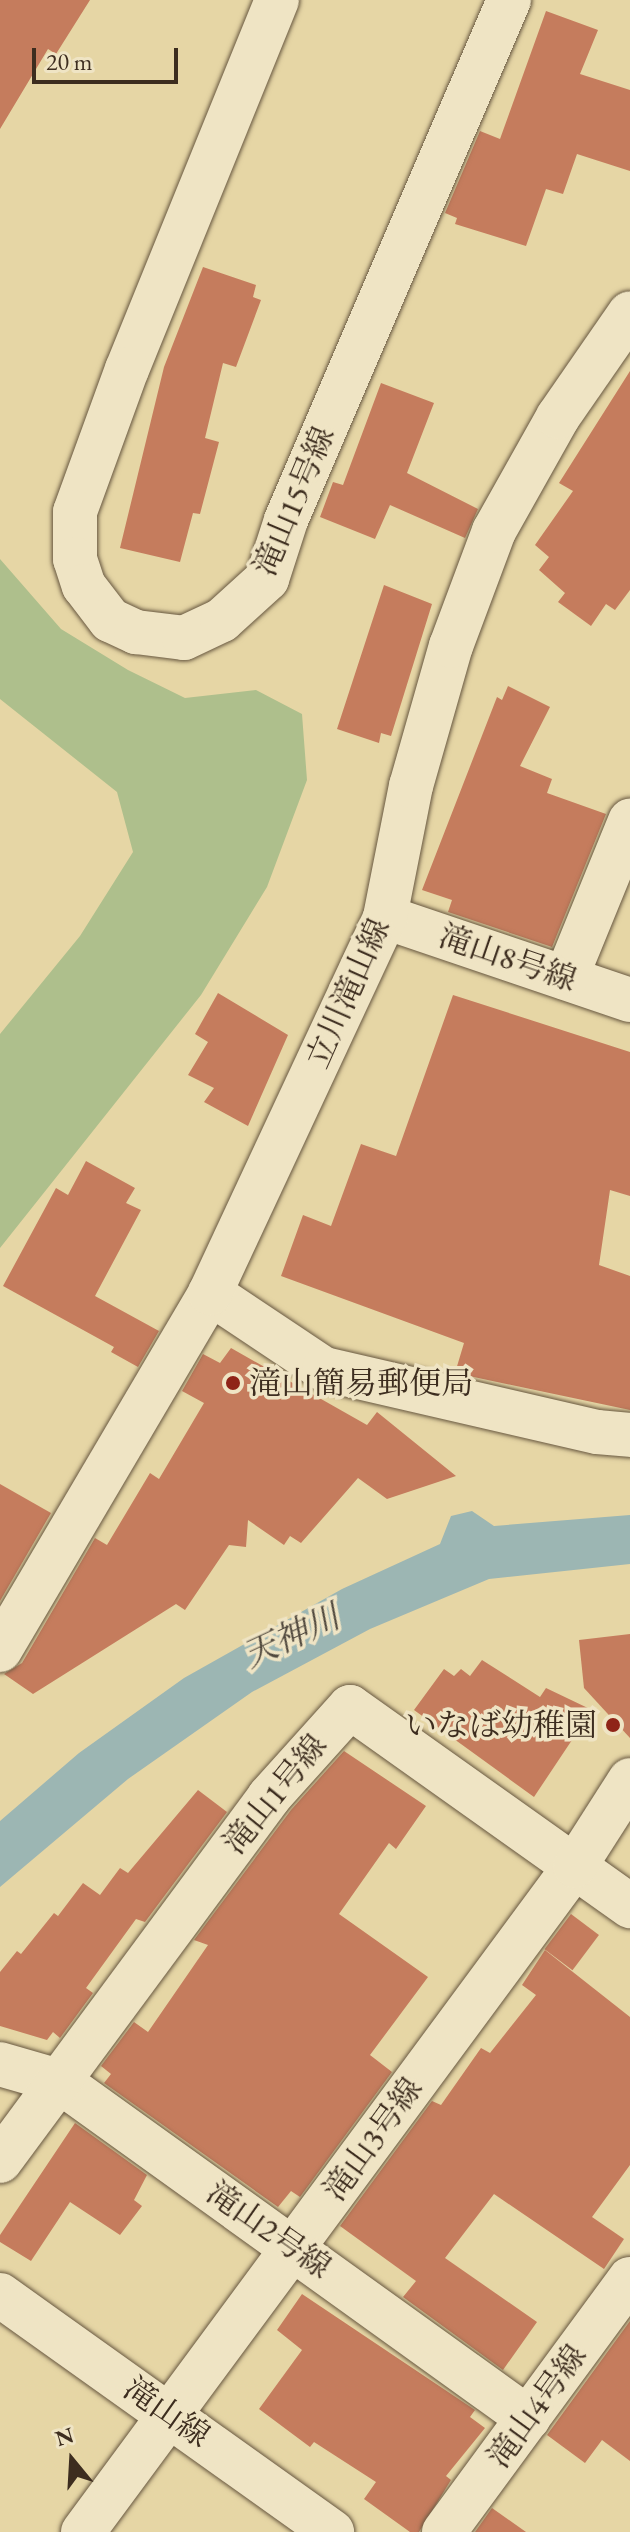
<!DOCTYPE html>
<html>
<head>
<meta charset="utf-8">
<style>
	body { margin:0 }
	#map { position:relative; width:630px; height:2532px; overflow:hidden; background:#e6d6a5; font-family:"EB Garamond","Noto Serif JP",serif }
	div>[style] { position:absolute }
	.green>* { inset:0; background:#aebf8c }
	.water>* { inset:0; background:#9cb6b3 }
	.building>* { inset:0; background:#c57c5d; transform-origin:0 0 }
	.roads { filter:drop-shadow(0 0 2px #675740) drop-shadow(0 0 2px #675740) }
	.minor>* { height:44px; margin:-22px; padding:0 22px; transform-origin:22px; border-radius:22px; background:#efe4c4 }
	.dots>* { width:22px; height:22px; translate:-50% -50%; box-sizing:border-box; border:4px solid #efe4c4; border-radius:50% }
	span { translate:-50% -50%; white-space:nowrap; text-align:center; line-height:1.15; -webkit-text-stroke:7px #efe4c4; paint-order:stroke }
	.street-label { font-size:32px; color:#3d2d1f }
	.poi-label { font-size:32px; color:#3d2d1f }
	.left { translate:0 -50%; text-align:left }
	.right { translate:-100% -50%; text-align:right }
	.water-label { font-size:34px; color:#50483d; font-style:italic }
	.north { position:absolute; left:32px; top:2420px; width:80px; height:80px; -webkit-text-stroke:6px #efe4c4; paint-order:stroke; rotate:342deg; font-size:22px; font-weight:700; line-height:32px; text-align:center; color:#3d2d1f }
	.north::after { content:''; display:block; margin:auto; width:28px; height:36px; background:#3d2d1f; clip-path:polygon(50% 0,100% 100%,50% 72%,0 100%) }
	.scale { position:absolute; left:32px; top:48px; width:146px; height:36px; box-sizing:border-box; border:4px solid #3d2d1f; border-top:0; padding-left:10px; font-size:24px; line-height:28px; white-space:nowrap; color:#3d2d1f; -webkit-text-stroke:6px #efe4c4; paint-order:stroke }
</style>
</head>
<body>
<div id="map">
	<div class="green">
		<i style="clip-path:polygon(0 559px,61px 629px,128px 670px,185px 698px,256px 690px,302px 714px,307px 780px,267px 887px,201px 995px,0 1248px,0 1034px,80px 936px,133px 852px,117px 792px,0 699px)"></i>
	</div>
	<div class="water">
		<i style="clip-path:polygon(472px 1511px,494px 1526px,630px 1515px,630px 1564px,489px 1579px,370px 1629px,252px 1692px,128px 1779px,0 1887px,0 1821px,79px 1753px,184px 1678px,342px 1589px,440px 1544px,451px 1516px)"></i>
	</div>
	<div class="building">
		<i style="clip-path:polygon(0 0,90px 0,56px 54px,48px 49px,0 129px)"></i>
		<i style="clip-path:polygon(546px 11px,598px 30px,580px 74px,630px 90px,630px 171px,577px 154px,563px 194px,546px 189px,526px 246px,455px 224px,457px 218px,445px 213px,480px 131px,500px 139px)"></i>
		<i style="clip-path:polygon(203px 267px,256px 285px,253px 297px,261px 300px,236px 367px,223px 363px,205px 438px,219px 442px,200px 514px,193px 513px,180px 562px,120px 548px,164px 367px)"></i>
		<i style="clip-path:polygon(630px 371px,630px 590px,615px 610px,606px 604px,591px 626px,558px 602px,565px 593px,539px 570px,549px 557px,535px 545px,573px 491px,559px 483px)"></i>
		<i style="clip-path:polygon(381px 383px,434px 403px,407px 473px,478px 509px,465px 538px,390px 505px,375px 539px,320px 517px,333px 482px,343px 485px)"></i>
		<i style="clip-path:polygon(384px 585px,432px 604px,391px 736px,381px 733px,379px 743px,337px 729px)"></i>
		<i style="clip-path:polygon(508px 686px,550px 707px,520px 766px,552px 779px,547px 793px,606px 814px,552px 947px,448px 912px,452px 900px,422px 890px,497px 697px,502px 700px)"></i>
		<i style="clip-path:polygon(218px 993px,288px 1035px,248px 1126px,204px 1102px,214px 1088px,188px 1075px,208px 1042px,195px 1034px)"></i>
		<i style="clip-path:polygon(453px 995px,630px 1052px,630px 1196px,610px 1190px,599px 1265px,630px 1276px,630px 1410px,455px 1373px,464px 1343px,281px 1276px,303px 1215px,331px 1226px,361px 1144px,396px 1156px)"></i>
		<i style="clip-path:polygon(86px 1161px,135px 1188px,126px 1203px,141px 1210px,95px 1296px,159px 1331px,138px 1367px,111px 1352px,114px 1347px,3px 1286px,56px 1188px,68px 1195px)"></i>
		<i style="clip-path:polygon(231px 1348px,367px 1425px,377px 1412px,456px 1476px,387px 1499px,358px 1478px,301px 1543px,290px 1536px,284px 1545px,248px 1520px,246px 1547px,229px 1545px,185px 1610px,176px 1604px,33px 1694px,4px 1674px,22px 1663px,95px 1538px,107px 1545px,150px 1473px,159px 1479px,204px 1403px,182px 1391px,203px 1354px,220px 1363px)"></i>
		<i style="clip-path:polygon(0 1484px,51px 1513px,0 1601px)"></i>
		<i style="clip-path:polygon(630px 1634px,630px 1738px,584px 1688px,579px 1640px)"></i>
		<i style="clip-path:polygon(482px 1660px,540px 1697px,546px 1688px,592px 1710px,534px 1797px,414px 1710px,444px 1669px,454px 1676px,461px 1669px,470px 1676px)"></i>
		<i style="clip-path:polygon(344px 1751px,426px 1806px,396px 1849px,389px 1843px,339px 1914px,428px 1977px,370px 2055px,392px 2072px,300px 2197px,291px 2191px,278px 2207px,104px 2083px,111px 2074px,101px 2066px,134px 2022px,148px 2032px,208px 1945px,194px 1940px,291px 1810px)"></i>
		<i style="clip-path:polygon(198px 1790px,227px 1812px,145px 1922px,136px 1919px,86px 1988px,93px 1993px,60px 2038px,53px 2032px,47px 2040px,0 2026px,0 1972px,17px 1951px,21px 1954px,54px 1913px,58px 1916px,83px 1883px,100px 1895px,120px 1868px,128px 1873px)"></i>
		<i style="left:571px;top:1914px;width:35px;height:44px;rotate:37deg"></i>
		<i style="clip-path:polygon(545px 1950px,630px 2017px,630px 2165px,592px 2217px,624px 2239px,604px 2269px,494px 2194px,445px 2258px,537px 2322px,503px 2370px,403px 2297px,416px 2281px,340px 2226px,432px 2101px,441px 2105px,481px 2048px,490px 2053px,536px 1995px,522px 1985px)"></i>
		<i style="clip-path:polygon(75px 2123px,147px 2175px,134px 2200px,142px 2206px,120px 2235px,70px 2202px,31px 2261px,0 2242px,0 2235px)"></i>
		<i style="clip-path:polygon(302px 2294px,475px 2410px,470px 2417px,485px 2428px,446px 2476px,451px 2480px,419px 2532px,410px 2532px,364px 2499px,376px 2482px,314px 2442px,310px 2447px,259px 2409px,302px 2350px,277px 2330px)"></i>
		<i style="clip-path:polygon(630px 2321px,630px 2461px,602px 2440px,585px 2463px,547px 2435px)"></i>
		<i style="clip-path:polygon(492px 2508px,526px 2532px,475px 2532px)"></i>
	</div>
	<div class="roads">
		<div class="minor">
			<i style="left:277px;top:0;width:398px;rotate:112.1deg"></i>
			<i style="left:127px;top:369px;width:152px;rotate:110deg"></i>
			<i style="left:75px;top:512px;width:47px;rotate:90deg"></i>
			<i style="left:75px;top:559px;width:28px;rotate:72deg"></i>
			<i style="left:84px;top:586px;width:43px;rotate:52.6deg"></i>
			<i style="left:110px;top:620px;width:29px;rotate:25deg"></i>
			<i style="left:136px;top:632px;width:48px;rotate:7.1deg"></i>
			<i style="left:184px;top:638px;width:42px;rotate:-25.3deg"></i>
			<i style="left:222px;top:620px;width:61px;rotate:-42.3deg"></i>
			<i style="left:267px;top:579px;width:62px;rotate:-72.1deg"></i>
			<i style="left:286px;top:520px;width:566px;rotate:-66.79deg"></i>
			<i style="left:385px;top:917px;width:259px;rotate:18.7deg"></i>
			<i style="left:566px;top:978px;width:170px;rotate:-67.8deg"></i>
			<i style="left:210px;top:1293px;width:137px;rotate:33.7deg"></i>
			<i style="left:324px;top:1369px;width:280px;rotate:13deg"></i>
			<i style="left:597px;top:1432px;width:33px;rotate:5deg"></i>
			<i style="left:0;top:1650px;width:414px;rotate:-59.5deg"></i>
			<i style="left:210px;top:1293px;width:415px;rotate:-65deg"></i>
			<i style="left:385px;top:917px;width:134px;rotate:-78.8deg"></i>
			<i style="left:411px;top:786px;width:146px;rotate:-74.1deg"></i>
			<i style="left:451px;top:646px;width:123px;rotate:-69.5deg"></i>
			<i style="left:494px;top:531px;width:131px;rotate:-60.7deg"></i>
			<i style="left:558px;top:417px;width:126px;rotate:-55.3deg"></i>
			<i style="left:0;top:2064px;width:61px;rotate:16.1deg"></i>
			<i style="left:59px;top:2081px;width:578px;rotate:35.7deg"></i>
			<i style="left:0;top:2161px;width:453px;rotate:-53.5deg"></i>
			<i style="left:269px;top:1797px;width:121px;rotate:-48deg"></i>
			<i style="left:350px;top:1707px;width:344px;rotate:35.4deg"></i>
			<i style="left:0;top:2295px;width:408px;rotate:35.5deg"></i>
			<i style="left:83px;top:2532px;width:828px;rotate:-53.55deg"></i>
			<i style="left:575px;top:1866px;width:102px;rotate:-57.4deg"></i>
			<i style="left:444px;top:2532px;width:314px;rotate:-53.7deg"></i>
		</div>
	</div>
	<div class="dots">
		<i style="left:233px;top:1383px;background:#8f2418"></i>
		<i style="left:613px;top:1725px;background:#8f2418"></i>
	</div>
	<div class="street-label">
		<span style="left:294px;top:501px;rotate:-67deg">滝山15号線</span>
		<span style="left:508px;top:958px;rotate:19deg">滝山8号線</span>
		<span style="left:348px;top:993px;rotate:-66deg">立川滝山線</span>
		<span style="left:275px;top:1794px;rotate:-51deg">滝山1号線</span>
		<span style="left:373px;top:2139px;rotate:-54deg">滝山3号線</span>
		<span style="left:269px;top:2230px;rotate:35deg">滝山2号線</span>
		<span style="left:537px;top:2406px;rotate:-54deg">滝山4号線</span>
		<span style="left:167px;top:2412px;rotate:35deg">滝山線</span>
	</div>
	<div class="poi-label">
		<span class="left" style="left:249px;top:1383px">滝山簡易郵便局</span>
		<span class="right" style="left:597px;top:1725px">いなば幼稚園</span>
	</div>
	<div class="water-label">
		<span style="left:291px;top:1636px;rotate:-25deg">天神川</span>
	</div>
	<div class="north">N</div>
	<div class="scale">20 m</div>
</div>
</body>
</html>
